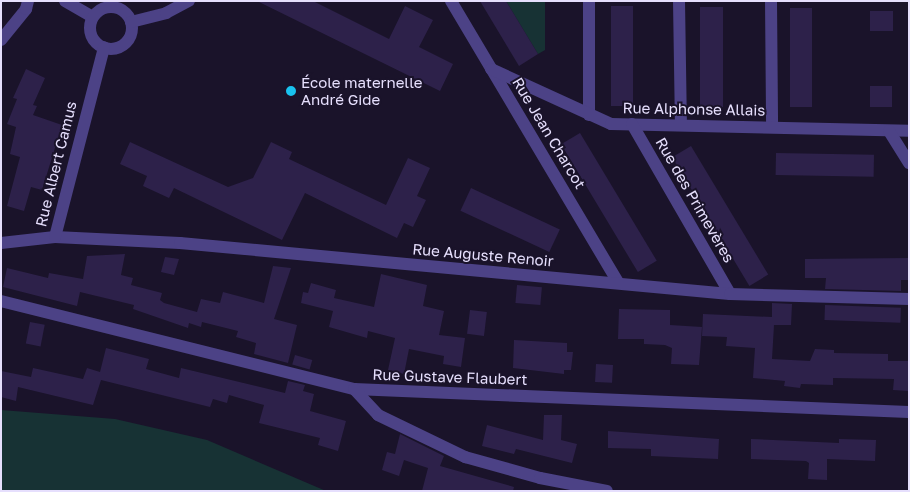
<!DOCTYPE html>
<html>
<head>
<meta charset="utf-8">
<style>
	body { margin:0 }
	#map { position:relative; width:910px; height:492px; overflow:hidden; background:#1a132a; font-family:"Golos Text",sans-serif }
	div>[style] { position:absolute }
	.green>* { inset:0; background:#173234 }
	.building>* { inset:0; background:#2d214a; transform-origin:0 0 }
	.minor>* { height:12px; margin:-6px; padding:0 6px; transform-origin:6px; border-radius:6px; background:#4c4286 }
	.minor>.ring { margin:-6px; padding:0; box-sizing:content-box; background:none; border:12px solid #4c4286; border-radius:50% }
	.dots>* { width:14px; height:14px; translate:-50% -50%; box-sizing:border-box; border:2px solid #1a132a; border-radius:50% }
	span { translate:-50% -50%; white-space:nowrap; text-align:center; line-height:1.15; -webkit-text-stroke:4px #1a132a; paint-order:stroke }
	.poi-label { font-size:15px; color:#e6dffd }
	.left { translate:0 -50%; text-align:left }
	.street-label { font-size:15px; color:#e6dffd }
	.frame { position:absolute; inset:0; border:2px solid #e6dffd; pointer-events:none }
</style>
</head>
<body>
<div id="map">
	<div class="green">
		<i style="clip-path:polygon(506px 1px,545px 1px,545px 50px,538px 54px)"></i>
		<i style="clip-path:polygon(1px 410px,115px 419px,207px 440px,326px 491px,1px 491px)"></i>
	</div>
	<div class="building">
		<i style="clip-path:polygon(257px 1px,313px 1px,389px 39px,405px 6px,433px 20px,419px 47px,453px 64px,440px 91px)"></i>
		<i style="clip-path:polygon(480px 1px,506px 1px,538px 54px,519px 66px)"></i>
		<i style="left:611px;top:6px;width:22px;height:100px"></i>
		<i style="left:700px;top:7px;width:23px;height:100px"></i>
		<i style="left:790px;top:8px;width:22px;height:99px"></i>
		<i style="left:870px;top:11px;width:23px;height:20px"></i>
		<i style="clip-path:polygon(26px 69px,45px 78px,33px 105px,37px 106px,33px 115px,62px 125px,42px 190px,31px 187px,24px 211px,7px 206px,20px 157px,10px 154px,16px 127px,7px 124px,17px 99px,13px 98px)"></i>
		<i style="left:870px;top:86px;width:22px;height:21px"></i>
		<i style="left:580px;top:133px;width:149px;height:22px;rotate:59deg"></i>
		<i style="clip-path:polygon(130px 142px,228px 187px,253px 178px,271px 142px,292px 152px,289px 159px,386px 205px,408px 158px,430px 168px,417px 196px,426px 200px,413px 227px,404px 223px,397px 238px,305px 193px,282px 240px,174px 188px,169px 198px,143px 186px,147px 176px,120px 164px)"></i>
		<i style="left:691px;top:146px;width:150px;height:22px;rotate:59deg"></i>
		<i style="left:776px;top:153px;width:98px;height:22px;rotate:1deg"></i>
		<i style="left:471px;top:188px;width:98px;height:25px;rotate:25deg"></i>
		<i style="clip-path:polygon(125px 254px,121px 275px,133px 278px,131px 285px,162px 293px,160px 300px,164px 303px,197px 312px,201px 299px,220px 303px,223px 292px,264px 303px,273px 266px,291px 268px,274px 319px,297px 325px,288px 363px,254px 354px,256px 343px,236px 337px,238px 331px,202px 322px,201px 327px,189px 323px,188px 328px,133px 309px,134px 305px,80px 292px,77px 306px,3px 287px,7px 268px,48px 278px,49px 273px,83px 279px,87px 256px)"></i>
		<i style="clip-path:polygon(165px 257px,179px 259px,174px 275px,161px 272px)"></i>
		<i style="clip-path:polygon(909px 258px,909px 280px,901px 280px,901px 291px,825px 289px,826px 278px,805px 278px,805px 259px)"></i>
		<i style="clip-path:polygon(381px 274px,427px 285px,423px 306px,444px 311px,439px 335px,465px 338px,461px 367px,443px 364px,444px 356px,409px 349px,404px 374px,388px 370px,395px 338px,368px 331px,367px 338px,329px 327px,333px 311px,301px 303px,303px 292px,308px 293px,311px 283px,336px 290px,334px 298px,374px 307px)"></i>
		<i style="left:517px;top:285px;width:25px;height:18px;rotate:5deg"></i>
		<i style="clip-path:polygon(772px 303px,792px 304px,791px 325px,774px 325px,772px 359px,810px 361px,815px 349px,834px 350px,834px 353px,888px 354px,888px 361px,909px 361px,909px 391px,893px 390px,894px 379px,833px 378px,833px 385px,801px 384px,800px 388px,784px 386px,785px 381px,753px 378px,755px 348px,726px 346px,727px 337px,702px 336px,703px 314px,772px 317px)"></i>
		<i style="left:825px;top:305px;width:76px;height:15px;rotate:2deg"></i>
		<i style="clip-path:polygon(619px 309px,670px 310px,670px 325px,702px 327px,699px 365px,671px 364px,672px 348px,665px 345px,644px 344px,644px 339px,618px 339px)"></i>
		<i style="left:470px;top:310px;width:17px;height:24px;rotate:7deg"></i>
		<i style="left:30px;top:322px;width:15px;height:22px;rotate:11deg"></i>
		<i style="clip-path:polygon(514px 340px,567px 343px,567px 352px,573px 352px,571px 370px,564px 370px,564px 374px,513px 368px)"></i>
		<i style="clip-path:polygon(106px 348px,149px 359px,146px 369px,179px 378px,181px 368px,285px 393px,288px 381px,305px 385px,303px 391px,314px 394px,310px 411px,346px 421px,338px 451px,318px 445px,320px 438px,259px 423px,264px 405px,229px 395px,227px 403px,213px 399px,210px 407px,101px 380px,93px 405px,18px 387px,16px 401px,1px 397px,1px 371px,31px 377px,33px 368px,83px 379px,87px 368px,100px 372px)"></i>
		<i style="left:295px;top:355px;width:18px;height:10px;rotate:16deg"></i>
		<i style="left:596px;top:364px;width:17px;height:18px;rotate:3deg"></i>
		<i style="clip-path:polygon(544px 415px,562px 415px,561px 440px,577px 444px,572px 463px,516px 449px,514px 454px,482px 446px,487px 425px,543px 440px)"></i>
		<i style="clip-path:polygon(608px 431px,719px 439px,718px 459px,651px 456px,651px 449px,608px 448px)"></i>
		<i style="clip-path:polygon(400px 434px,444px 456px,440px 466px,514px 487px,513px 491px,422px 491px,428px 468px,404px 460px,399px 476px,382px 470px,387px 452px,395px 454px)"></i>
		<i style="clip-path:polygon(751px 439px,839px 443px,839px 439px,876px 440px,875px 461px,827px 459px,827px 480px,808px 479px,809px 463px,806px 461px,751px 459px)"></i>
	</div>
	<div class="minor">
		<i style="left:65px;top:1px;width:32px;rotate:30deg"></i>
		<i style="left:451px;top:1px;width:327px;rotate:59.3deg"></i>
		<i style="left:589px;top:1px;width:114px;rotate:90deg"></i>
		<i style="left:679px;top:1px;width:123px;rotate:89.1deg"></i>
		<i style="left:771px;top:1px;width:126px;rotate:89.5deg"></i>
		<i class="ring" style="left:90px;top:7px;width:30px;height:30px"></i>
		<i style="left:131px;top:22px;width:36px;rotate:-14deg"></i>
		<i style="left:166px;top:13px;width:26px;rotate:-28deg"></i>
		<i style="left:1px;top:40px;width:40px;rotate:-51deg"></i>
		<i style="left:26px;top:9px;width:8px;rotate:-76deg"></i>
		<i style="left:491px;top:69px;width:132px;rotate:24.6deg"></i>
		<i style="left:611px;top:124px;width:298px;rotate:1.3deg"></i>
		<i style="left:632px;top:124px;width:196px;rotate:60deg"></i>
		<i style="left:889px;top:131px;width:38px;rotate:58deg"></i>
		<i style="left:55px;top:237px;width:125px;rotate:2.7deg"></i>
		<i style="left:180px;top:243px;width:552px;rotate:5.3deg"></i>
		<i style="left:730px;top:294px;width:179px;rotate:1.6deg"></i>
		<i style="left:1px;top:243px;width:54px;rotate:-6.3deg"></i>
		<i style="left:55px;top:237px;width:196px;rotate:-75.5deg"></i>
		<i style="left:1px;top:301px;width:364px;rotate:14deg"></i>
		<i style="left:354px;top:389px;width:555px;rotate:2.37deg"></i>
		<i style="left:354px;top:389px;width:35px;rotate:47deg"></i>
		<i style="left:378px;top:415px;width:97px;rotate:25.8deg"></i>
		<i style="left:465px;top:457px;width:78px;rotate:15.6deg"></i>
		<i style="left:540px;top:478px;width:68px;rotate:11deg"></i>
	</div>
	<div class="dots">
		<i style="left:291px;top:91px;background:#19c2ef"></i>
	</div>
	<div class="poi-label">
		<span class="left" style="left:301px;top:91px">École maternelle<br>André Gide</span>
	</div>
	<div class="street-label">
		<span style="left:694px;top:109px;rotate:1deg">Rue Alphonse Allais</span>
		<span style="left:549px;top:133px;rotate:59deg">Rue Jean Charcot</span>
		<span style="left:56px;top:164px;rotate:-76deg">Rue Albert Camus</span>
		<span style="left:695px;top:200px;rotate:60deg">Rue des Primevères</span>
		<span style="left:483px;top:255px;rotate:5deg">Rue Auguste Renoir</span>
		<span style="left:450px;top:377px;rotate:2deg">Rue Gustave Flaubert</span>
	</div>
	<div class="frame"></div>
</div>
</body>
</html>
